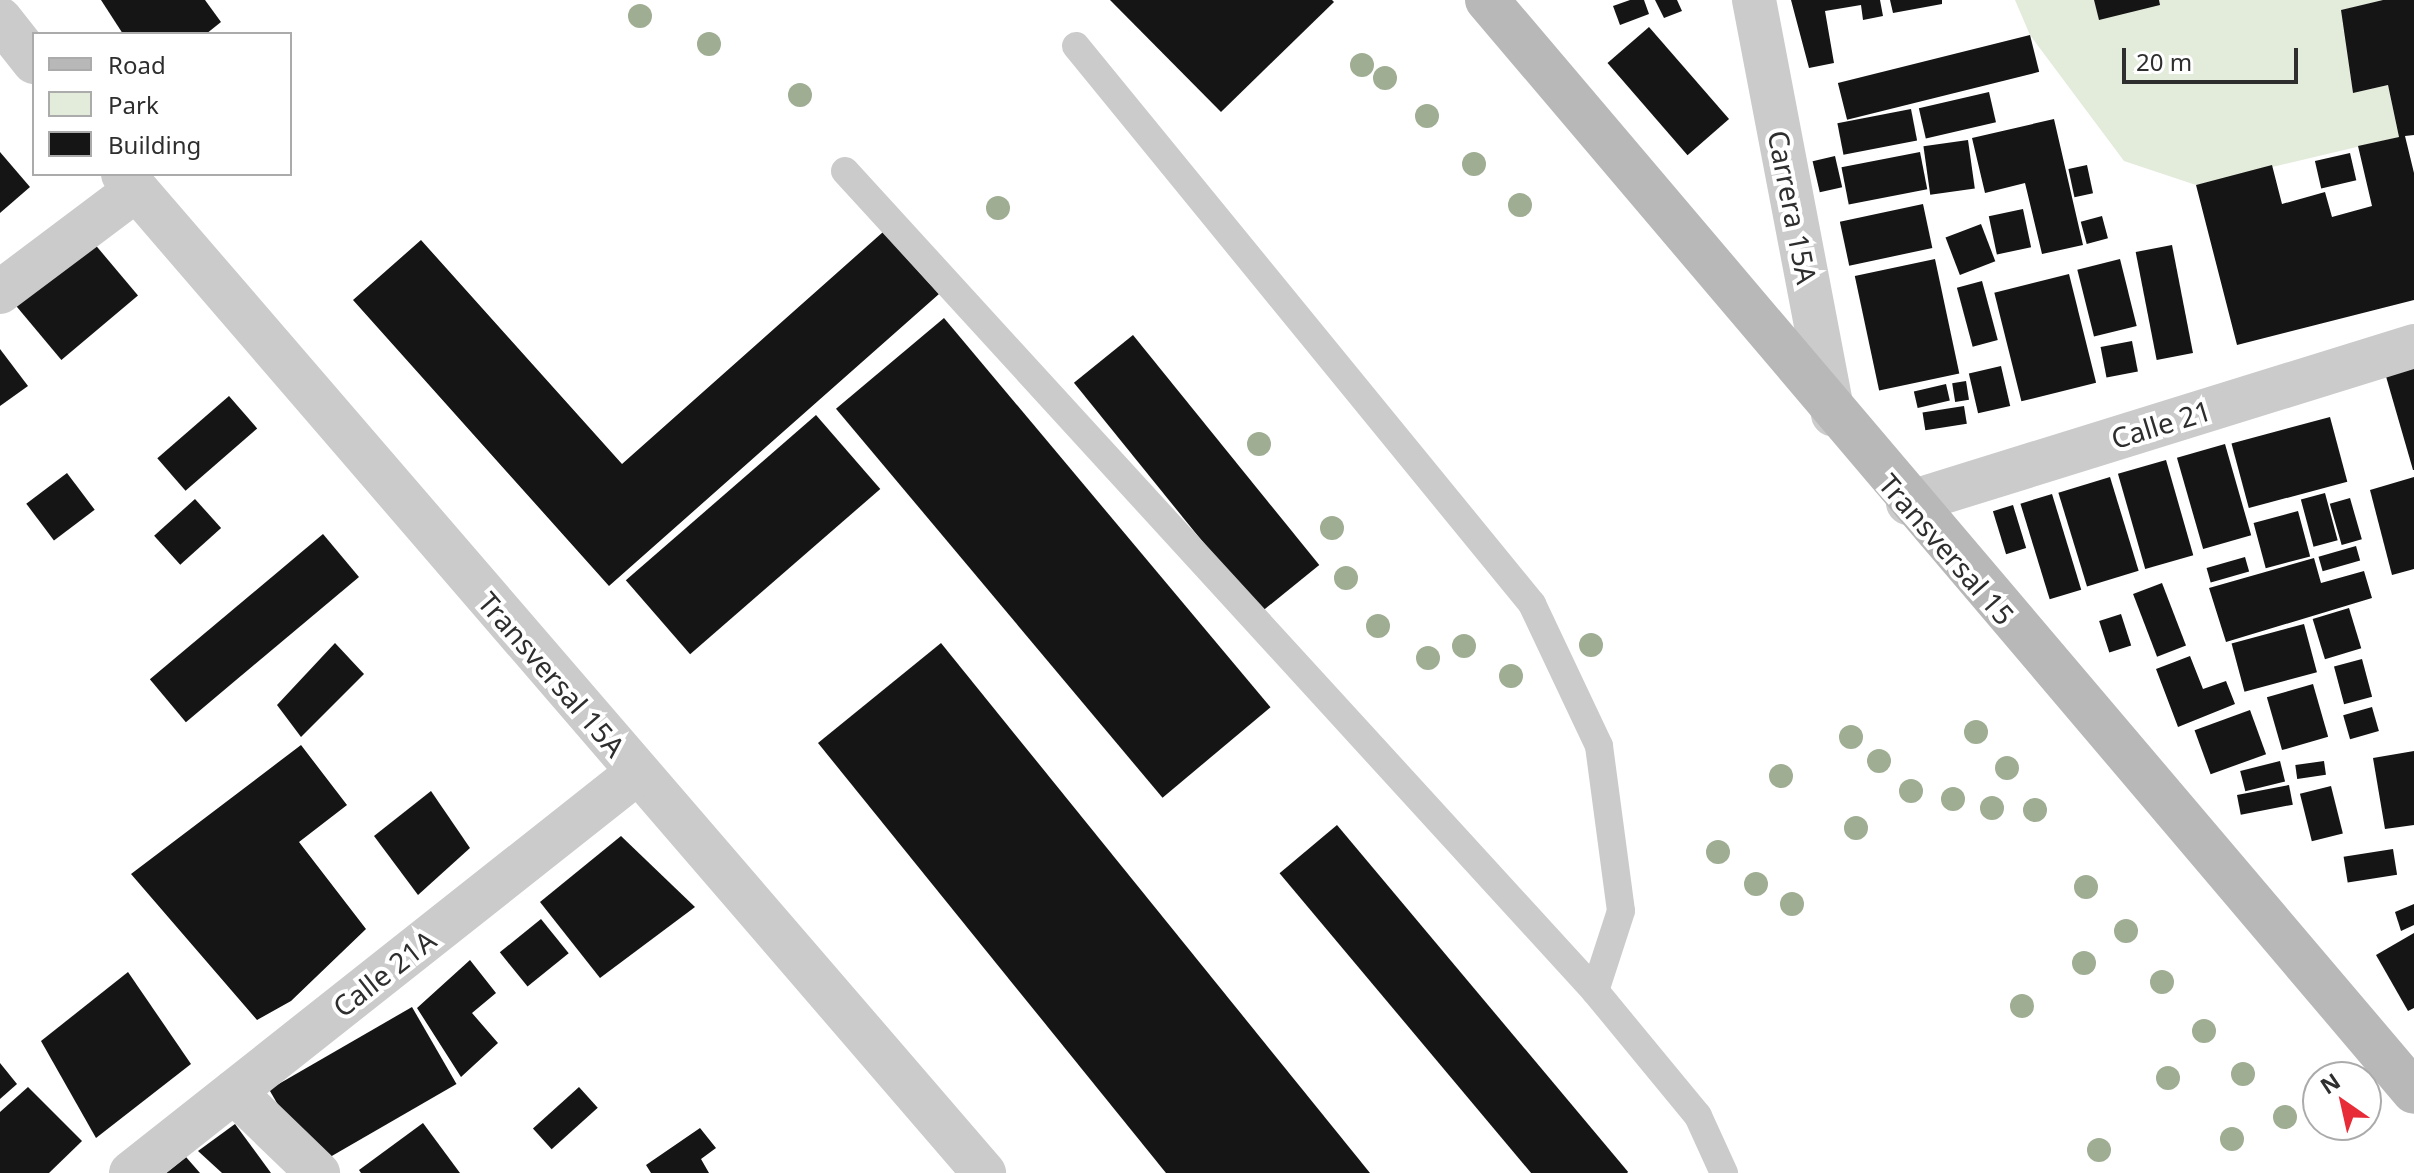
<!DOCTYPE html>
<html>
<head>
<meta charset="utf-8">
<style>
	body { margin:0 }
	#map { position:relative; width:2414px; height:1173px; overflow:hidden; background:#fff; font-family:"Noto Sans",sans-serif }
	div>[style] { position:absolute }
	.green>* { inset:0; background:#e3ebdb }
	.building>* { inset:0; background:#151515; transform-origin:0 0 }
	.lane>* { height:28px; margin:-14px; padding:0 14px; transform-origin:14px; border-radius:14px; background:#cbcbcb }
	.street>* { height:44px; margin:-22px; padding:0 22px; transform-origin:22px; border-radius:22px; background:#cbcbcb }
	.secondary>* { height:44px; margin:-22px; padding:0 22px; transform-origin:22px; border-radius:22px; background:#b8b8b8 }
	.trees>* { width:24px; height:24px; margin:-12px; border-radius:50%; background:#9fad93 }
	span { translate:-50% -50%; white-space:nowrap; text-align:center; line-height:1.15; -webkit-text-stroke:8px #fff; paint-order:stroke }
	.street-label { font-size:28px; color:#2e2e2e }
	.legend { position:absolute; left:32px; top:32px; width:260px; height:144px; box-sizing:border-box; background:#fff; border:2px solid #ababab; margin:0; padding:10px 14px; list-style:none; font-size:24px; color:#2e2e2e }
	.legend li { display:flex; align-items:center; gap:16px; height:40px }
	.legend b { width:40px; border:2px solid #ababab }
	.north { position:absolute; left:2302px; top:1061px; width:80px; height:80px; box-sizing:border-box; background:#fff; border:2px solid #ababab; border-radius:50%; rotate:326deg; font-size:22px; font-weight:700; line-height:32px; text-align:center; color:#2e2e2e }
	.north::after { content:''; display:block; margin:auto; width:28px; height:36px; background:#e82c37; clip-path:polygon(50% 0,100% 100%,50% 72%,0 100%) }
	.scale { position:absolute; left:2122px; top:48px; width:176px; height:36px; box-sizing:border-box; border:4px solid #2e2e2e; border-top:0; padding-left:10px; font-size:24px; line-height:28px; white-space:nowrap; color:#2e2e2e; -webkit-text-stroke:6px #fff; paint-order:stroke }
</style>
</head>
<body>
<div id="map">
	<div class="green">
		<i style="clip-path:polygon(2015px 0,2094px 0,2099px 19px,2159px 0,2383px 0,2342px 10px,2353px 93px,2388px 85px,2399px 137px,2196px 185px,2124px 161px,2030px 35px)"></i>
	</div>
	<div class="building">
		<i style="clip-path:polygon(101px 0,205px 0,221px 22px,206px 34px,123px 34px)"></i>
		<i style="clip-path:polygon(1110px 0,1332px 0,1334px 2px,1221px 112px)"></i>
		<i style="clip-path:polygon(1630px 0,1644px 0,1649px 14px,1620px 25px,1613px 6px)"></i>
		<i style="clip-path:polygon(1655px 0,1677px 0,1682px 11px,1664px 18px)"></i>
		<i style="clip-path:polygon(1791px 0,1880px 0,1883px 16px,1863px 20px,1861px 5px,1825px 11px,1834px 63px,1809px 68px)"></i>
		<i style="clip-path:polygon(1890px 0,1942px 0,1942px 4px,1893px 13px)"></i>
		<i style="clip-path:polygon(2094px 0,2159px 0,2160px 5px,2099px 20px)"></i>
		<i style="clip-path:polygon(2383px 0,2414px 0,2414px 135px,2405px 136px,2414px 173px,2414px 300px,2237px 345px,2196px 185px,2272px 165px,2282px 204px,2325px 192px,2332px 217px,2372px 206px,2358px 146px,2399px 137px,2388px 85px,2353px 93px,2341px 10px)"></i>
		<i style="left:1649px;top:27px;width:122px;height:55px;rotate:49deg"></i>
		<i style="left:2030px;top:35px;width:38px;height:198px;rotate:76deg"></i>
		<i style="left:1989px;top:92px;width:31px;height:72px;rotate:77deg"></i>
		<i style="left:1911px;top:109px;width:32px;height:75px;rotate:79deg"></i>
		<i style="clip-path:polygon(2054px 119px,2083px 245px,2042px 254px,2025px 183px,1985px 193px,1972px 138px)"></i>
		<i style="left:1968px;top:140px;width:49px;height:45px;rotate:82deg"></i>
		<i style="clip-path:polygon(0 152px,30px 187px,0 213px)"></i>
		<i style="left:1920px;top:152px;width:38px;height:80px;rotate:79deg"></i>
		<i style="left:2350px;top:153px;width:28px;height:36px;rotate:77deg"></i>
		<i style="left:1835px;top:156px;width:32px;height:23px;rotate:77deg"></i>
		<i style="left:2087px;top:165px;width:29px;height:19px;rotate:78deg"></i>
		<i style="left:1923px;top:204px;width:45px;height:85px;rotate:78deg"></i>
		<i style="left:2023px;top:209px;width:39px;height:35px;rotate:78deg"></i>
		<i style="left:2102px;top:216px;width:23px;height:22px;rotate:75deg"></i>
		<i style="left:1981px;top:224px;width:40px;height:38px;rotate:69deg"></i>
		<i style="clip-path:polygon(883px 232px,939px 294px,609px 586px,353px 300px,421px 240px,622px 464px)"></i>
		<i style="left:93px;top:242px;width:70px;height:100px;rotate:50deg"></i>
		<i style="left:2172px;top:245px;width:110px;height:37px;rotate:79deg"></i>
		<i style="left:1935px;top:259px;width:117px;height:82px;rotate:78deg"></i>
		<i style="left:2120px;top:259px;width:69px;height:44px;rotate:76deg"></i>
		<i style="left:2069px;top:274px;width:112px;height:77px;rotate:76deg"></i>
		<i style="left:1982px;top:281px;width:61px;height:26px;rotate:75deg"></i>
		<i style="left:944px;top:318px;width:508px;height:141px;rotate:50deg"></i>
		<i style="left:1133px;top:335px;width:296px;height:76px;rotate:51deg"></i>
		<i style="left:2132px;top:341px;width:31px;height:32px;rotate:79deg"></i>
		<i style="clip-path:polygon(0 349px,28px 386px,0 406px)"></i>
		<i style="left:2001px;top:366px;width:41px;height:33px;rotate:77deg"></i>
		<i style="clip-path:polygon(2414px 368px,2414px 470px,2413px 470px,2385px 373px)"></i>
		<i style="left:1966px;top:381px;width:19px;height:14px;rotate:81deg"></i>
		<i style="left:1946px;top:384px;width:17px;height:33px;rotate:77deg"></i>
		<i style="left:229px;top:396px;width:43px;height:95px;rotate:49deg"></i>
		<i style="left:1964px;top:406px;width:18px;height:42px;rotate:81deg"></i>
		<i style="left:816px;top:415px;width:98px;height:252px;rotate:49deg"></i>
		<i style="left:2330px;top:417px;width:67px;height:102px;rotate:75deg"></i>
		<i style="left:2225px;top:444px;width:95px;height:50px;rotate:74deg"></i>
		<i style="left:2166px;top:460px;width:99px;height:50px;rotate:74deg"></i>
		<i style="left:67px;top:473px;width:46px;height:51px;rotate:53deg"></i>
		<i style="left:2110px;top:477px;width:98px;height:54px;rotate:73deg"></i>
		<i style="clip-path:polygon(2414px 477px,2414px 569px,2392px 575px,2370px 490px)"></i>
		<i style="left:2325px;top:493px;width:49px;height:25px;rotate:75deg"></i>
		<i style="left:2052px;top:494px;width:100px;height:33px;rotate:73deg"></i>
		<i style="left:2350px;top:498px;width:43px;height:21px;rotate:74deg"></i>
		<i style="left:195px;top:499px;width:39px;height:55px;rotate:48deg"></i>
		<i style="left:2013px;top:505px;width:45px;height:21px;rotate:73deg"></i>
		<i style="left:2298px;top:511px;width:47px;height:46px;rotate:75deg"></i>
		<i style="left:323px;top:534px;width:56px;height:226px;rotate:50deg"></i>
		<i style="left:2356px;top:546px;width:15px;height:39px;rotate:74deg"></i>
		<i style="left:2245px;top:557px;width:15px;height:40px;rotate:74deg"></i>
		<i style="clip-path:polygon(2314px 558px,2321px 583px,2364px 571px,2372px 598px,2226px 642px,2209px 588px)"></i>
		<i style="left:2162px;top:583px;width:67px;height:31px;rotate:69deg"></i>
		<i style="left:2349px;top:608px;width:42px;height:38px;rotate:73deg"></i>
		<i style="left:2121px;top:614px;width:33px;height:23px;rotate:72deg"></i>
		<i style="left:2304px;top:624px;width:50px;height:75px;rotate:75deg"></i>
		<i style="clip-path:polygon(335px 643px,364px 674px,301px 737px,277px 705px)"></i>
		<i style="clip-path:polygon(941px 643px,1370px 1173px,1166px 1173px,818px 743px)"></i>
		<i style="clip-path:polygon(2190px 656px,2203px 689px,2226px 681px,2235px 704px,2178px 727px,2156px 669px)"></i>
		<i style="left:2362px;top:659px;width:39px;height:29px;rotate:75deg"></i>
		<i style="left:2313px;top:684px;width:55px;height:48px;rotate:74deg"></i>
		<i style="left:2372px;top:707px;width:25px;height:30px;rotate:74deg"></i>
		<i style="left:2250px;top:710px;width:47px;height:59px;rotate:70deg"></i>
		<i style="clip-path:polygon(301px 745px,347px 805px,299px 842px,366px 929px,291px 1001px,257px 1020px,131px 874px)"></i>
		<i style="clip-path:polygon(2414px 751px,2414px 825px,2385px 829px,2373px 758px)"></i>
		<i style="left:2280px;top:761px;width:21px;height:41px;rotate:76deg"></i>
		<i style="left:2324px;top:761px;width:14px;height:29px;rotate:82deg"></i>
		<i style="left:2289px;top:785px;width:20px;height:53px;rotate:79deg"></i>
		<i style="left:2331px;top:786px;width:49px;height:32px;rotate:76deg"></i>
		<i style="clip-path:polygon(431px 791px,470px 848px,418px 895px,374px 836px)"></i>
		<i style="left:1337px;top:825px;width:453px;height:75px;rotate:50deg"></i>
		<i style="clip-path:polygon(621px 836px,695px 907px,600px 978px,540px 902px)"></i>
		<i style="left:2393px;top:849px;width:26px;height:50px;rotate:81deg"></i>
		<i style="clip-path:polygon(2414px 904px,2414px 925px,2401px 931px,2395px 912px)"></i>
		<i style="left:541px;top:919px;width:44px;height:53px;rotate:51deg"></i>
		<i style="clip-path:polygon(2414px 933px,2414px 1008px,2408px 1011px,2376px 955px)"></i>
		<i style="clip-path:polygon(470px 960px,496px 993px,472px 1013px,498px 1043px,461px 1077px,417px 1008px)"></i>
		<i style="clip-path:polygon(128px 972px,191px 1064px,96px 1138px,41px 1041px)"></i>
		<i style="left:412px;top:1007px;width:89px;height:165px;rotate:60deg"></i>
		<i style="clip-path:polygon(0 1063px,17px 1084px,0 1099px)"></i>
		<i style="clip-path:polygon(28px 1087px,82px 1141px,49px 1173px,0 1173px,0 1112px)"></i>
		<i style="left:579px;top:1087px;width:28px;height:62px;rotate:48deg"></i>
		<i style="clip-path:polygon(423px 1123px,460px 1173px,361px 1173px,359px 1170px)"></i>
		<i style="clip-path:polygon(235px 1124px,271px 1173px,222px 1173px,198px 1151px)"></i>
		<i style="clip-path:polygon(700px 1128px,716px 1148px,701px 1159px,709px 1173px,651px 1173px,646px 1165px)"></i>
		<i style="clip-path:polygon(186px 1157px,200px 1173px,166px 1173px)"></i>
	</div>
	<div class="lane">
		<i style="left:1076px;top:46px;width:721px;rotate:50.74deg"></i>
		<i style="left:1532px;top:604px;width:157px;rotate:64.7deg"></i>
		<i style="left:1599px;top:746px;width:166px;rotate:82.4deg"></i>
		<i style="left:1621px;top:911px;width:84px;rotate:108deg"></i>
		<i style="left:845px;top:171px;width:1111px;rotate:47.55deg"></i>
		<i style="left:1595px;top:991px;width:162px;rotate:50.5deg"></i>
		<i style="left:1698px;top:1116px;width:63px;rotate:65.5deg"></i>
	</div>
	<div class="street">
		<i style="left:1754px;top:0;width:422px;rotate:79.2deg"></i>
		<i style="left:0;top:19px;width:55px;rotate:51.7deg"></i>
		<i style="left:123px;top:174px;width:1319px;rotate:49.24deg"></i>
		<i style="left:0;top:292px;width:170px;rotate:-36.9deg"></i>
		<i style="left:1908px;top:503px;width:530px;rotate:-17.24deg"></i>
		<i style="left:234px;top:1092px;width:117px;rotate:44deg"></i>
		<i style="left:131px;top:1173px;width:645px;rotate:-38.33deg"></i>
	</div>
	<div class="secondary">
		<i style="left:1487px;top:0;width:1432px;rotate:49.67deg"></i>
	</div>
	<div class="trees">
		<i style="left:640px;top:16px"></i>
		<i style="left:709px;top:44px"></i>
		<i style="left:1362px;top:65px"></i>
		<i style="left:1385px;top:78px"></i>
		<i style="left:800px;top:95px"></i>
		<i style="left:1427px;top:116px"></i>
		<i style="left:1474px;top:164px"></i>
		<i style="left:1520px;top:205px"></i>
		<i style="left:998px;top:208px"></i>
		<i style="left:1259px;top:444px"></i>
		<i style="left:1332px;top:528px"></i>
		<i style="left:1346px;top:578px"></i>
		<i style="left:1378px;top:626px"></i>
		<i style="left:1591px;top:645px"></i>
		<i style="left:1464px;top:646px"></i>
		<i style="left:1428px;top:658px"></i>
		<i style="left:1511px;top:676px"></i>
		<i style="left:1976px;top:732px"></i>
		<i style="left:1851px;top:737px"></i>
		<i style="left:1879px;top:761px"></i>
		<i style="left:2007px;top:768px"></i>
		<i style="left:1781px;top:776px"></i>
		<i style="left:1911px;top:791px"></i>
		<i style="left:1953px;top:799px"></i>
		<i style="left:1992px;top:808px"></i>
		<i style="left:2035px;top:810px"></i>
		<i style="left:1856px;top:828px"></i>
		<i style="left:1718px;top:852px"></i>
		<i style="left:1756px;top:884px"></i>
		<i style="left:2086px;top:887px"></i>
		<i style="left:1792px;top:904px"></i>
		<i style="left:2126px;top:931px"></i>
		<i style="left:2084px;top:963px"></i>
		<i style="left:2162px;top:982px"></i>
		<i style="left:2022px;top:1006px"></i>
		<i style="left:2204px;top:1031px"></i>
		<i style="left:2243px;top:1074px"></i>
		<i style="left:2168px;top:1078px"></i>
		<i style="left:2285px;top:1117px"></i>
		<i style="left:2232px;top:1139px"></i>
		<i style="left:2099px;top:1150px"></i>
	</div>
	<div class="street-label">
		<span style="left:1793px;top:207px;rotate:79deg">Carrera 15A</span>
		<span style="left:2161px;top:424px;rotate:-17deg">Calle 21</span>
		<span style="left:1947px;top:549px;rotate:49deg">Transversal 15</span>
		<span style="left:552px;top:674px;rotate:49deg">Transversal 15A</span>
		<span style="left:384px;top:973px;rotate:-38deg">Calle 21A</span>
	</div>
	<ul class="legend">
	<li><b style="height:10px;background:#b8b8b8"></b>Road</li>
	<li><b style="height:22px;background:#e3ebdb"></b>Park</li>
	<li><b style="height:22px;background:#151515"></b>Building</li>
	</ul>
	<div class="north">N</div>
	<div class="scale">20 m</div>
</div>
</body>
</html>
